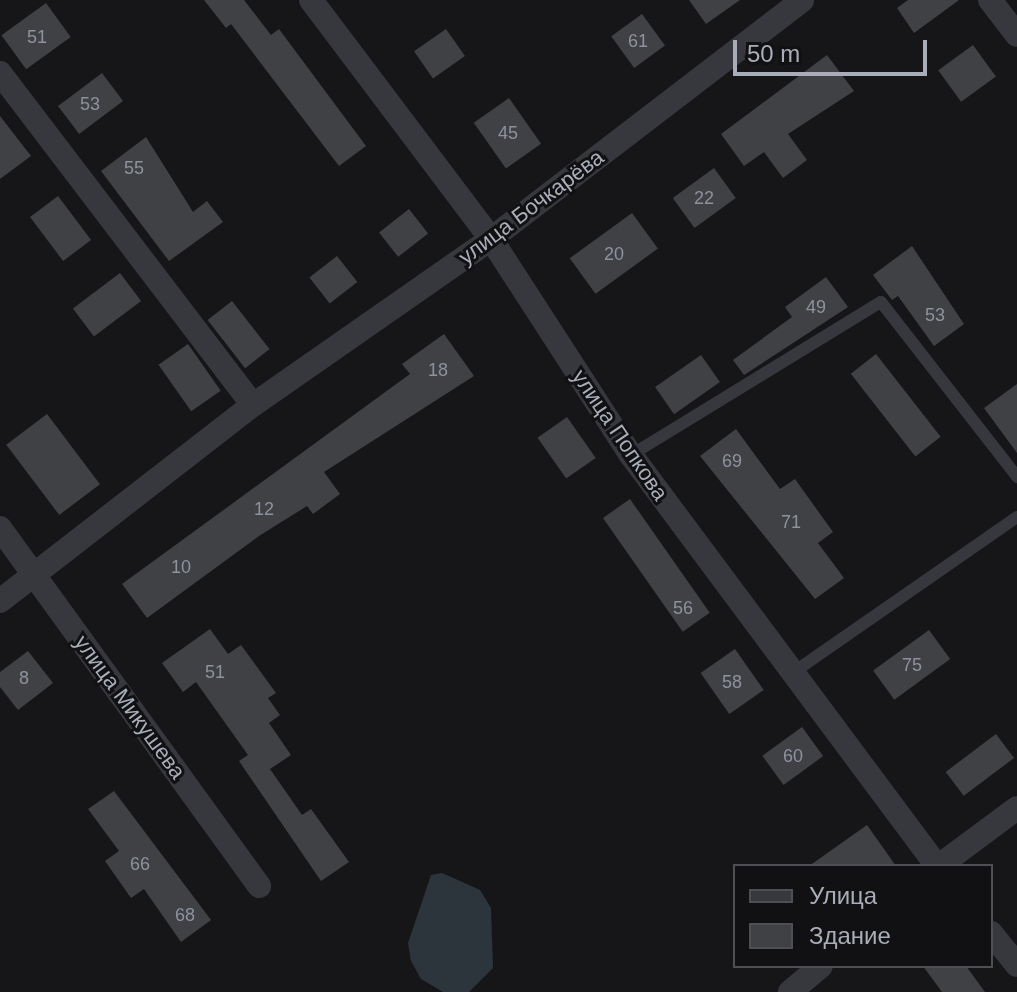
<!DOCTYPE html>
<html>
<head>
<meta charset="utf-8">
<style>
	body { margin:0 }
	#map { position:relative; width:1017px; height:992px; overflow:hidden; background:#161618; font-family:Arial,sans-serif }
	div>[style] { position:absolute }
	.water>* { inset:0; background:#2c353c }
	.building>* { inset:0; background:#404145; transform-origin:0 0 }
	.service>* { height:12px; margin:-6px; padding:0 6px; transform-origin:6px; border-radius:6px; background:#37383d }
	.minor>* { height:24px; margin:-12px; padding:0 12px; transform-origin:12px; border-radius:12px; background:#37383d }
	span { translate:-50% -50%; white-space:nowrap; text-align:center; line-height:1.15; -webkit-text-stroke:6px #111113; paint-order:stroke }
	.number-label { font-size:18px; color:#8e929b }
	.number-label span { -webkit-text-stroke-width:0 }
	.street-label { font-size:22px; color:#a8adb8 }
	.legend { position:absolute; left:733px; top:864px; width:260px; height:104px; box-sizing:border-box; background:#111113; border:2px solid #4d4f55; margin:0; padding:10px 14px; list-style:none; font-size:24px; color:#a8adb8 }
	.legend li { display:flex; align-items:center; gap:16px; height:40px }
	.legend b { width:40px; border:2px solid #4d4f55 }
	.scale { position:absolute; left:733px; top:40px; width:194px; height:36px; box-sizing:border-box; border:4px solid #a8adb8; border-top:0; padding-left:10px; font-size:24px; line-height:28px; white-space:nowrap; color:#a8adb8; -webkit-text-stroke:6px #111113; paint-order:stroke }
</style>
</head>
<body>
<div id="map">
	<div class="water">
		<i style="clip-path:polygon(442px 873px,480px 890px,491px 908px,493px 968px,469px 992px,443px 992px,421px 979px,411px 961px,408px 943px,431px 875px)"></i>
	</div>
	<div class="building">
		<i style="clip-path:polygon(204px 0,244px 0,271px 35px,279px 29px,366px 146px,339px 166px,231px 24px,226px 28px)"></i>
		<i style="clip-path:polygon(689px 0,740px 0,706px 24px)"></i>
		<i style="clip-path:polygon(908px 0,959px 0,914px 33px,897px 8px)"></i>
		<i style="left:46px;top:3px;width:42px;height:55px;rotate:54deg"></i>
		<i style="left:642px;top:14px;width:39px;height:38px;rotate:54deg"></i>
		<i style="left:446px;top:29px;width:33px;height:39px;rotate:55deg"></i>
		<i style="left:973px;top:45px;width:39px;height:43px;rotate:54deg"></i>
		<i style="clip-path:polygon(827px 55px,854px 91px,788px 134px,807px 160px,783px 178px,764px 152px,744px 166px,721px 134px)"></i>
		<i style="left:102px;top:73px;width:35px;height:55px;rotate:53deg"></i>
		<i style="left:509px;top:98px;width:56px;height:43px;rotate:55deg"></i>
		<i style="clip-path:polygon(0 116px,31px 156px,0 179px)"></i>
		<i style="clip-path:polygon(146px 137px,193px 212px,207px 201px,223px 222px,169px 261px,101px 171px)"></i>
		<i style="left:714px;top:168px;width:37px;height:51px;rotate:54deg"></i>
		<i style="left:58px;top:196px;width:55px;height:35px;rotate:53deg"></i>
		<i style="left:409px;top:209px;width:31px;height:38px;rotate:52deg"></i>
		<i style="left:632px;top:213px;width:44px;height:77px;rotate:54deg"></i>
		<i style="clip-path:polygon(912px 246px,964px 324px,934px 346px,898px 296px,892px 300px,873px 275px)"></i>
		<i style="left:337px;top:256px;width:33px;height:35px;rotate:52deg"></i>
		<i style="left:120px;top:273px;width:35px;height:59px;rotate:53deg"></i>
		<i style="clip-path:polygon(826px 277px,848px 307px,744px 375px,733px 360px,792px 317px,785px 307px)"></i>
		<i style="left:232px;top:301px;width:61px;height:31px;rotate:52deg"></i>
		<i style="clip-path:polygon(444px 334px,474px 376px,324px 472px,340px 494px,313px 514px,307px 506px,259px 536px,147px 618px,122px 584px,410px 374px,402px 364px)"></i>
		<i style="left:188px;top:344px;width:57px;height:36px;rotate:55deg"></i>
		<i style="left:876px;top:354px;width:105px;height:32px;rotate:52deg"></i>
		<i style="left:701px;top:355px;width:33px;height:56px;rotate:55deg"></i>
		<i style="clip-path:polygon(1017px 384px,1017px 453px,984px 408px)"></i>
		<i style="left:47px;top:414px;width:88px;height:51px;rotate:53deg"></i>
		<i style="left:567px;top:417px;width:50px;height:36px;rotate:55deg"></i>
		<i style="clip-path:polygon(736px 429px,780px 489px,795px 479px,833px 532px,818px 543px,844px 578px,815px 599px,700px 456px)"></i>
		<i style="left:630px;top:499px;width:139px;height:33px;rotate:55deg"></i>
		<i style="clip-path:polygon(210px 629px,228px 654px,241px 645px,276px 693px,268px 698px,280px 715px,269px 723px,291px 755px,270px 769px,302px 815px,311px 809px,349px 862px,321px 881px,239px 761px,248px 755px,196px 682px,183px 692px,162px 663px)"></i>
		<i style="left:929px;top:630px;width:36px;height:69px;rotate:54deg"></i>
		<i style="left:735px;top:649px;width:50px;height:42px;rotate:55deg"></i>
		<i style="clip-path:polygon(28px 651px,53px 683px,18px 710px,0 687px,0 672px)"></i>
		<i style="left:802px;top:727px;width:36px;height:49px;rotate:54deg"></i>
		<i style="left:996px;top:734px;width:30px;height:63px;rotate:53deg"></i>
		<i style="clip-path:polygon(114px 791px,211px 920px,181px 942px,144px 889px,131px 898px,105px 861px,119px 851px,88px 809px)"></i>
		<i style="clip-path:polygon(867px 825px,896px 866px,809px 866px)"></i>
		<i style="clip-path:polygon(923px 966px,966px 966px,985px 992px,942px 992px)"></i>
	</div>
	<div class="service">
		<i style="left:631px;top:455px;width:293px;rotate:-31.5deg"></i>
		<i style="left:881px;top:302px;width:222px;rotate:52.1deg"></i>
		<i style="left:791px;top:674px;width:275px;rotate:-34.8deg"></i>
	</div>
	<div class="minor">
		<i style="left:311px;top:0;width:299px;rotate:53deg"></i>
		<i style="left:491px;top:239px;width:257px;rotate:57.1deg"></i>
		<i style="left:631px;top:455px;width:512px;rotate:53.33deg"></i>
		<i style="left:990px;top:0;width:44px;rotate:52.4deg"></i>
		<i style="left:0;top:73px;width:417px;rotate:52.7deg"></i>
		<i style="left:0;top:528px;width:442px;rotate:54.1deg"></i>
		<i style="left:0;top:601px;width:320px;rotate:-37.8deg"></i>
		<i style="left:253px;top:405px;width:290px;rotate:-34.9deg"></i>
		<i style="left:491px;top:239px;width:392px;rotate:-37.5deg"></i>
		<i style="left:939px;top:866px;width:97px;rotate:-36.6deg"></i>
		<i style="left:991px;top:933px;width:41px;rotate:50.9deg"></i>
		<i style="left:790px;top:992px;width:40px;rotate:-40deg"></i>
	</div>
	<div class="number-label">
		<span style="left:37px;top:37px">51</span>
		<span style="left:638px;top:41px">61</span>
		<span style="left:90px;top:104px">53</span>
		<span style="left:508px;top:133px">45</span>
		<span style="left:134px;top:168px">55</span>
		<span style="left:704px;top:198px">22</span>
		<span style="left:614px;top:254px">20</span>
		<span style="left:816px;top:307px">49</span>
		<span style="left:935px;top:315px">53</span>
		<span style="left:438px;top:370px">18</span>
		<span style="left:732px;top:461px">69</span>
		<span style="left:264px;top:509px">12</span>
		<span style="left:791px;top:522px">71</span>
		<span style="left:181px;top:567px">10</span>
		<span style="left:683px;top:608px">56</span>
		<span style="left:912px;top:665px">75</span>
		<span style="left:215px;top:672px">51</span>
		<span style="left:24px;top:678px">8</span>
		<span style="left:732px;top:682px">58</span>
		<span style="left:793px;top:756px">60</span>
		<span style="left:140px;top:864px">66</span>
		<span style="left:185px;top:915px">68</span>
	</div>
	<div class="street-label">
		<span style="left:531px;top:207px;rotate:-37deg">улица Бочкарёва</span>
		<span style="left:620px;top:435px;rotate:56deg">улица Попкова</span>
		<span style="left:130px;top:707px;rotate:54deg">улица Микушева</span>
	</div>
	<ul class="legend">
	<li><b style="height:10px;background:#37383d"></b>Улица</li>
	<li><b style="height:22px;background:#404145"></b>Здание</li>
	</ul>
	<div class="scale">50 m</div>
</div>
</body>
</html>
